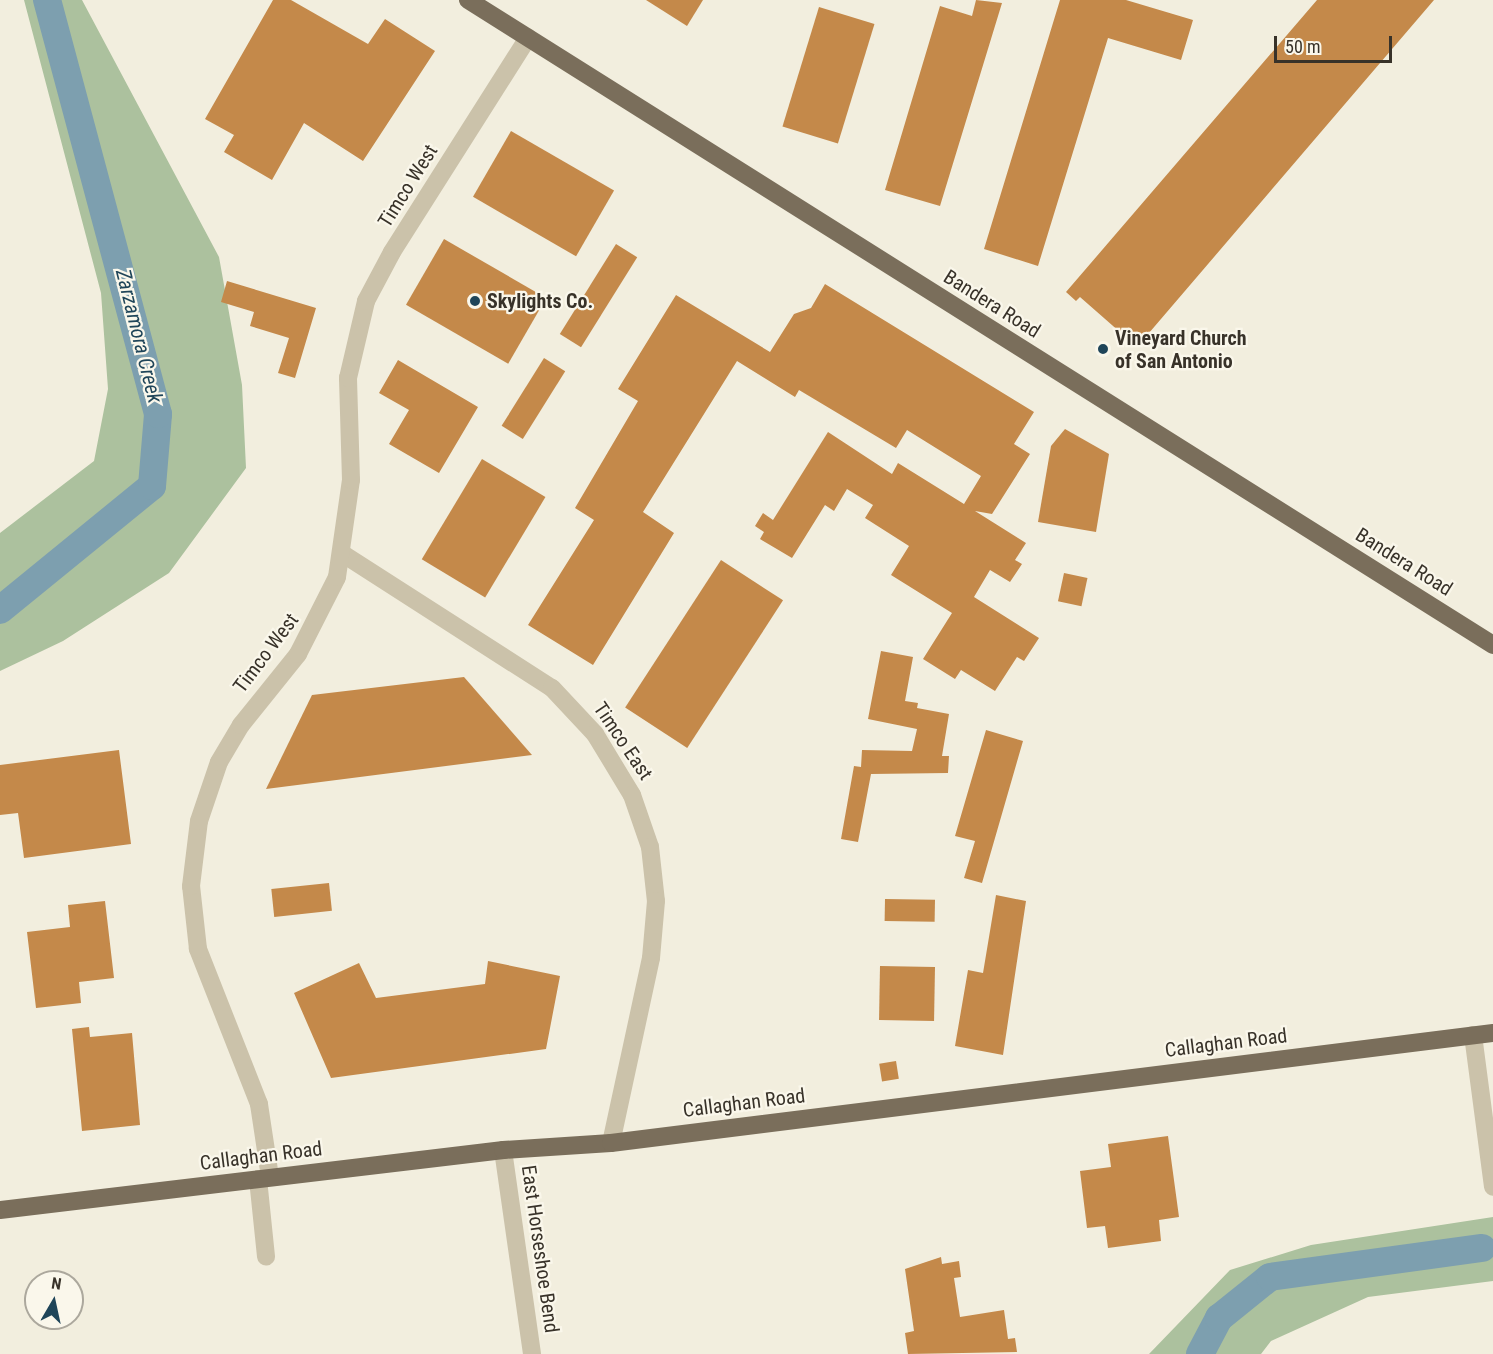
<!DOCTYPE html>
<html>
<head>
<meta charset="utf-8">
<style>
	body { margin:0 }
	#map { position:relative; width:1493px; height:1354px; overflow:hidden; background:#f2eede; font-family:"Roboto Condensed",sans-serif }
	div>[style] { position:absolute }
	.green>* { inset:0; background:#acc19e }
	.river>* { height:28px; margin:-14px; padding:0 14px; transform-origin:14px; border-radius:14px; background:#7d9faf }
	.building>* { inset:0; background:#c4894a; transform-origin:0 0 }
	.minor>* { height:18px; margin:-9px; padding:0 9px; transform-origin:9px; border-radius:9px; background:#cbc2aa }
	.major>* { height:18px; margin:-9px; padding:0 9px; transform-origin:9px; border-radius:9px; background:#7a6e5b }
	.dots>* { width:16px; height:16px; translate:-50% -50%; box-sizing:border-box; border:3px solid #faf7eb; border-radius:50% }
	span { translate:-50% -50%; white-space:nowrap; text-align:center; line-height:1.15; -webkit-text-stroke:4.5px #faf7eb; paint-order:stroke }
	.street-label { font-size:20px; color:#383229 }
	.poi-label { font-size:20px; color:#383229; font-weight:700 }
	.left { translate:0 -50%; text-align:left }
	.water-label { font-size:21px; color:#1f4559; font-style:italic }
	.north { position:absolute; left:24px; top:1270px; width:60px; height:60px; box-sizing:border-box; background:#faf7eb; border:2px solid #aca89d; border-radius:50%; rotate:9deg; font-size:16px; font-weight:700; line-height:24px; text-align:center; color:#383229 }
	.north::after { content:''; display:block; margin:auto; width:21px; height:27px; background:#1f4559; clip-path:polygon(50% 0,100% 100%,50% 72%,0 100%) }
	.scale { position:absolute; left:1274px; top:36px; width:118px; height:27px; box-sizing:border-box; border:3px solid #383229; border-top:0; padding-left:8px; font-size:18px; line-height:21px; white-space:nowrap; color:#383229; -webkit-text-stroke:4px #faf7eb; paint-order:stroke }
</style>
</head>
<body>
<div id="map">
	<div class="green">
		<i style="clip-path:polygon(24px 0,82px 0,219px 257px,242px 385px,246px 468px,169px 573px,63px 641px,0 671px,0 533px,94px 461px,108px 389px,101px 293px)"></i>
		<i style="clip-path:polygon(1493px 1217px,1493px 1281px,1368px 1297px,1271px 1341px,1261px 1354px,1149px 1354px,1230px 1270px,1311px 1245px)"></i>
	</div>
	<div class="river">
		<i style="left:0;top:610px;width:196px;rotate:-39.2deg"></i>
		<i style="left:152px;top:486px;width:72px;rotate:-85.2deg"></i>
		<i style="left:158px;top:414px;width:429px;rotate:-105deg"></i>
		<i style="left:1200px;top:1354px;width:41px;rotate:-62.2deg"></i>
		<i style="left:1219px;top:1318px;width:65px;rotate:-38.8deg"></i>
		<i style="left:1270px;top:1277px;width:214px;rotate:-7.8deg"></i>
	</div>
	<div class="building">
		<i style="clip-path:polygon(273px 0,291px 0,368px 44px,385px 19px,435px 51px,363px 161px,304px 123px,272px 180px,224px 152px,234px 135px,205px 119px)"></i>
		<i style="clip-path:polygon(646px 0,703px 0,687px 26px)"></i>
		<i style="clip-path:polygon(976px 0,1002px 3px,940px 206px,885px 190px,940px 6px,972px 16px)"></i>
		<i style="clip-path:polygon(1060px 0,1126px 0,1193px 20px,1181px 60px,1108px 38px,1038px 266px,984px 249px)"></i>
		<i style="clip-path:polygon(1317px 0,1434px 0,1137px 347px,1080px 297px,1076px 301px,1066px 292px)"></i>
		<i style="left:819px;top:7px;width:58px;height:125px;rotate:17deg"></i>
		<i style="left:511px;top:131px;width:119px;height:76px;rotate:30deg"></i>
		<i style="left:444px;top:239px;width:118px;height:76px;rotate:30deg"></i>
		<i style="left:616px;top:244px;width:25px;height:106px;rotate:32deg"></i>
		<i style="clip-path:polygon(227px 281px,316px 308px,295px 378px,278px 373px,289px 338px,250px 326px,254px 312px,221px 302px)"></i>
		<i style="clip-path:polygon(825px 284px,1034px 412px,1014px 444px,1030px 454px,992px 514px,975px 511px,1026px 543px,1015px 560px,1022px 564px,1010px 582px,990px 570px,974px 597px,1039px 638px,1024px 661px,1017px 657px,995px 691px,961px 670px,955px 679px,923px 659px,952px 613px,891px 575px,909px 546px,865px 518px,873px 505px,847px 489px,834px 511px,825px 505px,792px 558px,760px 539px,764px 532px,755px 526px,763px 513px,773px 520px,828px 432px,892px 474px,898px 463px,964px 504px,981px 476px,907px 430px,896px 448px,799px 390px,795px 397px,737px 361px,643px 512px,674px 533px,593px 665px,528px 625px,594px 520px,575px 508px,638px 401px,618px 389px,676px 295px,770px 352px,794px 314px,811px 308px)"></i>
		<i style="left:544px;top:358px;width:25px;height:80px;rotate:32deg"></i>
		<i style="clip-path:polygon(398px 360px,478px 407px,439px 473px,389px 444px,409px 410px,379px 393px)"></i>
		<i style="clip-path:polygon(1065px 429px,1109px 454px,1096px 532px,1038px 522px,1051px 446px)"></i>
		<i style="left:482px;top:459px;width:74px;height:117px;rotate:31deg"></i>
		<i style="left:721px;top:560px;width:74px;height:176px;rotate:33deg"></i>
		<i style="left:1064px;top:573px;width:24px;height:29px;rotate:12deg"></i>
		<i style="clip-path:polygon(881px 651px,913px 657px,905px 701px,918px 703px,917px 708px,949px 714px,942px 756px,949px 756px,948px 773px,871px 774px,858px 842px,841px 839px,854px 766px,861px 767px,862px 750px,912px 751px,917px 729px,868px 719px)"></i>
		<i style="clip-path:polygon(464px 677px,532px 755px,266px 789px,312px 695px)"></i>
		<i style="clip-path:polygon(986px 730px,1023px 741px,982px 883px,964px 878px,975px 841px,955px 836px)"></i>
		<i style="clip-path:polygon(119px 750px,131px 844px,24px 858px,18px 813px,0 815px,0 765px)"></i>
		<i style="left:329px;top:883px;width:28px;height:58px;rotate:84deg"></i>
		<i style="clip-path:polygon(996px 895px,1026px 901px,1003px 1055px,955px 1046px,968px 970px,983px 973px)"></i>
		<i style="left:885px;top:899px;width:50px;height:22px;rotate:1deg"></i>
		<i style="clip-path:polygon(105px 901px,114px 978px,79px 982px,81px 1003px,36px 1008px,27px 932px,70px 927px,68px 905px)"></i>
		<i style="clip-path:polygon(488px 961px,560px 976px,546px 1049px,331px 1078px,294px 993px,359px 963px,376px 998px,485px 984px)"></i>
		<i style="left:880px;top:966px;width:55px;height:54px;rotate:1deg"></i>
		<i style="clip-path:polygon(89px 1027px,90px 1037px,132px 1033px,140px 1125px,82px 1131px,72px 1029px)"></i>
		<i style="left:896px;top:1061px;width:18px;height:17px;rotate:81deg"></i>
		<i style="clip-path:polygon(1168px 1136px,1179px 1217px,1159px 1220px,1161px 1241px,1108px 1248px,1105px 1226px,1087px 1228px,1080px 1171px,1111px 1167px,1108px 1144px)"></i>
		<i style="clip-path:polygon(941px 1257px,942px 1264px,959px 1261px,961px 1277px,954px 1278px,960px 1317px,1004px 1310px,1008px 1339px,1015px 1338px,1017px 1352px,908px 1354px,905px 1333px,914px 1331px,905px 1269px)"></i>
	</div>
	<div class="minor">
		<i style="left:343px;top:554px;width:248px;rotate:32.7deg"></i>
		<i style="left:552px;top:688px;width:63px;rotate:46.9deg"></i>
		<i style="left:595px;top:734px;width:71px;rotate:58.8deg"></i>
		<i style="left:632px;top:795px;width:55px;rotate:70.9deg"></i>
		<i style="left:650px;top:847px;width:54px;rotate:83.7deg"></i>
		<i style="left:656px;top:901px;width:57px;rotate:95deg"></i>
		<i style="left:651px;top:958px;width:189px;rotate:102.2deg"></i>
		<i style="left:1473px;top:1035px;width:153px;rotate:82.5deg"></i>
		<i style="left:503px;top:1150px;width:206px;rotate:81.9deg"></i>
		<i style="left:270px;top:1177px;width:74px;rotate:-98.6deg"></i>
		<i style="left:259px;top:1104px;width:167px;rotate:-111.5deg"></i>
		<i style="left:198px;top:949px;width:63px;rotate:-96.3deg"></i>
		<i style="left:191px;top:886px;width:65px;rotate:-83deg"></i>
		<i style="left:199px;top:821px;width:62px;rotate:-71.3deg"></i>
		<i style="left:219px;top:762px;width:43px;rotate:-59.3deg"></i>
		<i style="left:241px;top:725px;width:91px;rotate:-51.2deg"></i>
		<i style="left:298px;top:654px;width:86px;rotate:-63.1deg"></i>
		<i style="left:337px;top:577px;width:98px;rotate:-81.8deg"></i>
		<i style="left:351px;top:480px;width:102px;rotate:-91.7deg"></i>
		<i style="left:348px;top:378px;width:79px;rotate:-76.8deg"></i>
		<i style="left:366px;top:301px;width:55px;rotate:-62deg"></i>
		<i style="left:392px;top:252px;width:254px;rotate:-57.6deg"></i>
		<i style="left:258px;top:1179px;width:78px;rotate:84.1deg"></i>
	</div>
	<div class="major">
		<i style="left:468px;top:0;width:1211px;rotate:32.18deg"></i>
		<i style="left:0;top:1210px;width:507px;rotate:-6.8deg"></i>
		<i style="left:503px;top:1150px;width:108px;rotate:-3.7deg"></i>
		<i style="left:611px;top:1143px;width:889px;rotate:-7.11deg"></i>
	</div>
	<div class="dots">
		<i style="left:475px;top:301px;background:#1f4559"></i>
		<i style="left:1103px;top:349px;background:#1f4559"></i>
	</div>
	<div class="street-label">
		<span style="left:408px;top:186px;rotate:-58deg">Timco West</span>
		<span style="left:992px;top:304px;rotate:32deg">Bandera Road</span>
		<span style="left:1404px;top:562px;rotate:32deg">Bandera Road</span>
		<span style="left:266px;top:653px;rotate:-53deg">Timco West</span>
		<span style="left:623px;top:741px;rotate:56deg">Timco East</span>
		<span style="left:1226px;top:1043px;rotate:-7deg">Callaghan Road</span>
		<span style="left:744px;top:1103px;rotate:-7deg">Callaghan Road</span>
		<span style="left:261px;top:1156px;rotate:-7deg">Callaghan Road</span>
		<span style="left:540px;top:1249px;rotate:82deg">East Horseshoe Bend</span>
	</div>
	<div class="poi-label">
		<span class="left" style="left:487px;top:301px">Skylights Co.</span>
		<span class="left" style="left:1115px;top:350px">Vineyard Church<br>of San Antonio</span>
	</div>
	<div class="water-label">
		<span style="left:139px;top:336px;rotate:76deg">Zarzamora Creek</span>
	</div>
	<div class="north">N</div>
	<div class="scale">50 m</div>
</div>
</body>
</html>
